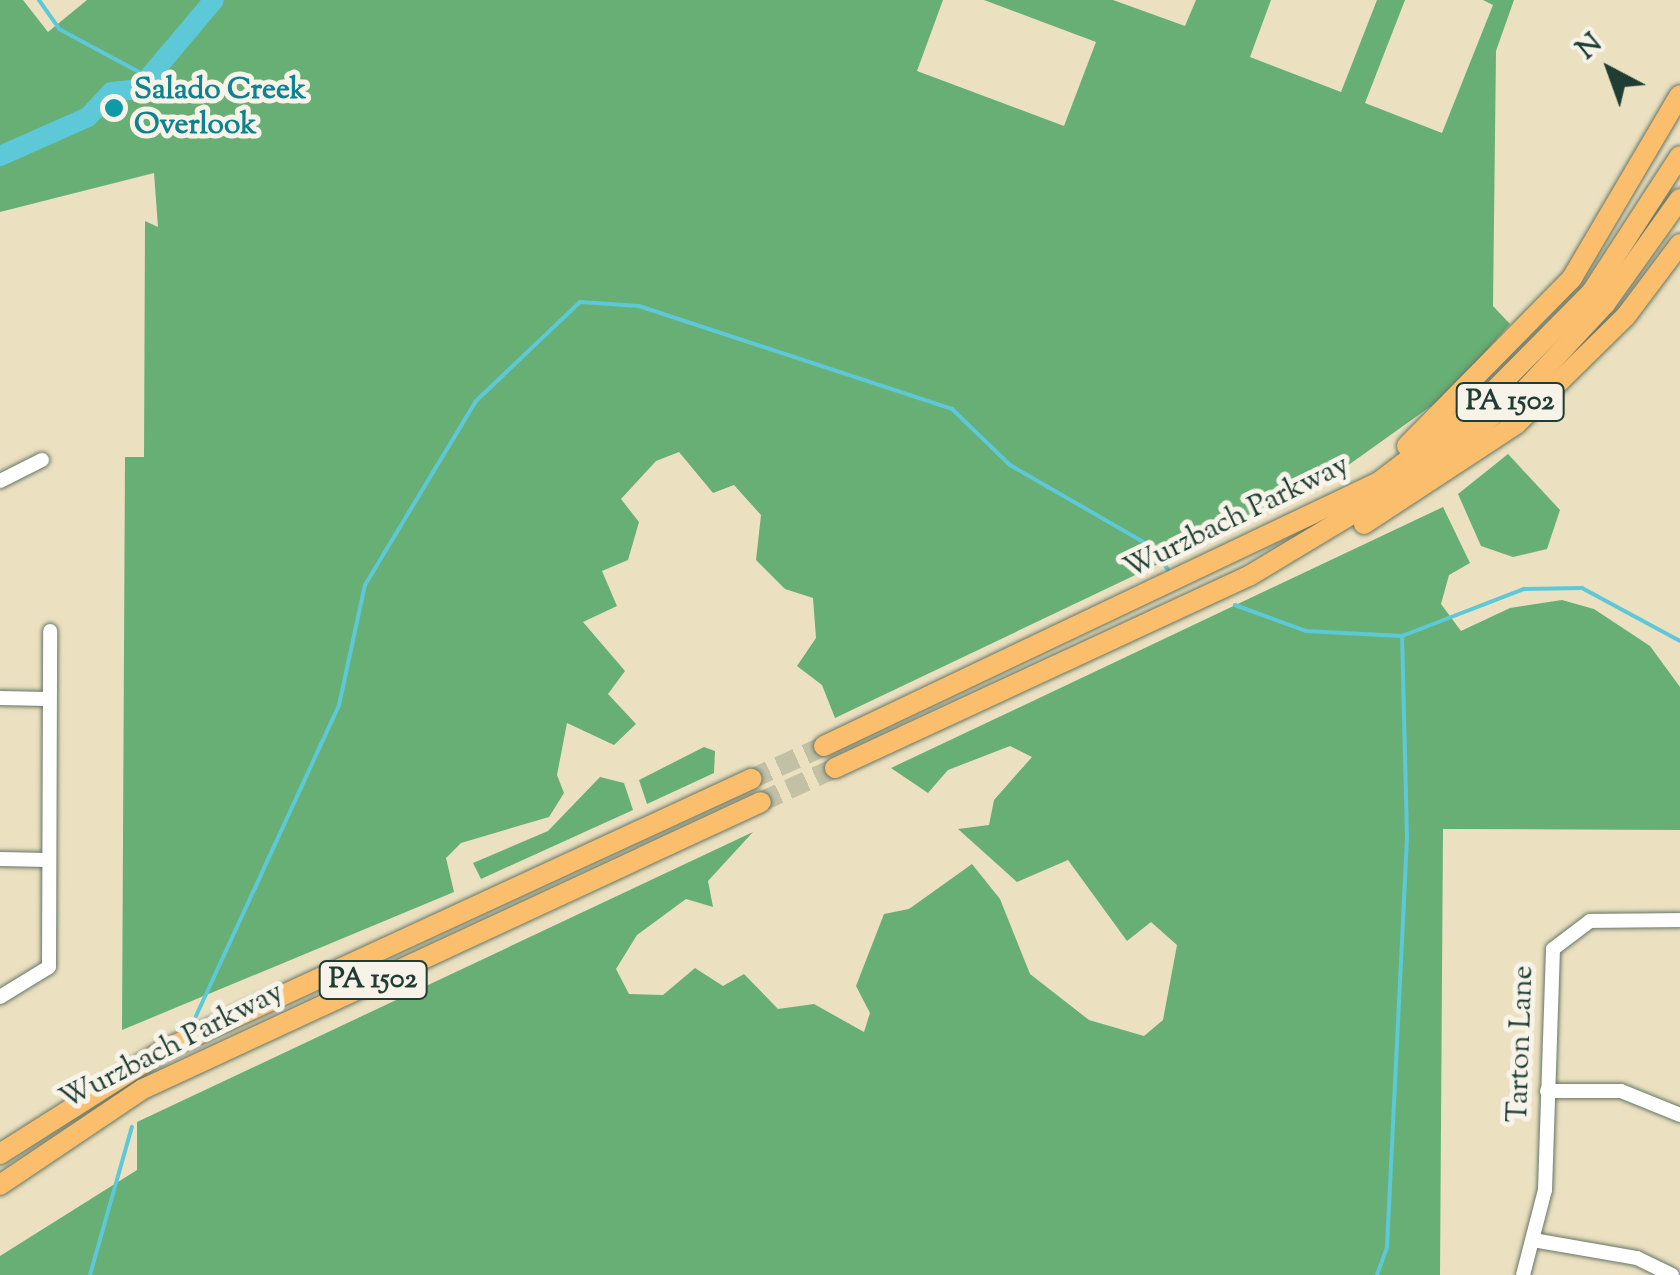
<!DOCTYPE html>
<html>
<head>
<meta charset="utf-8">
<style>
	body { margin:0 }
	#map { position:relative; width:1680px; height:1275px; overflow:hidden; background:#ebe1c1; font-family:"Sorts Mill Goudy",serif }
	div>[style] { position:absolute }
	.forest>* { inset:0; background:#67af75 }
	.stream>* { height:4px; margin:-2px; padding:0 2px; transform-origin:2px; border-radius:2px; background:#5dc8d7 }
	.river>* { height:20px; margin:-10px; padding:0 10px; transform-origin:10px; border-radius:10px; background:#5dc8d7 }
	.highway-tunnel>* { height:20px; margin-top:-10px; transform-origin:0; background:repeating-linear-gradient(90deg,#c2c0a5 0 20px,transparent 0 30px) }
	.roads { filter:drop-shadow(0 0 2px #667665) drop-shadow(0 0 2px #667665) }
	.minor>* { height:14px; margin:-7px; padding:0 7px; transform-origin:7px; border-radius:7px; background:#fff }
	.highway>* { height:20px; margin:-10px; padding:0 10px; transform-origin:10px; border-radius:10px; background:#fabe6d }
	.dots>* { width:28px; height:28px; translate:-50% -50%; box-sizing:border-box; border:5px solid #f7f3e8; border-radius:50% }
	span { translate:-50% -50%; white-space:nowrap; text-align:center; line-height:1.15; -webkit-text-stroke:10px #f7f3e8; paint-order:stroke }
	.shield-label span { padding:2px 8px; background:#f7f3e8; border:2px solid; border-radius:8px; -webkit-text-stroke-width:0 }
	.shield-label { font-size:28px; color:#1f3d34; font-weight:700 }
	.culture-label { font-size:30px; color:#0d838f; font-weight:700 }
	.left { translate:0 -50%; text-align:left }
	.street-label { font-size:30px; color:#1f3d34 }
	.north { position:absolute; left:1560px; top:20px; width:100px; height:100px; -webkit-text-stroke:8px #f7f3e8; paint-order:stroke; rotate:319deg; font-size:28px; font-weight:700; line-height:40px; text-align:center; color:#1f3d34 }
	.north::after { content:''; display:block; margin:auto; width:35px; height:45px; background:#1f3d34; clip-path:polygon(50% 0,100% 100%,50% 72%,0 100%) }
</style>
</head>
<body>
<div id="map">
	<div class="forest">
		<i style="clip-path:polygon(0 0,23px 0,48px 32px,87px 0,943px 0,917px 71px,1064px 126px,1096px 42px,984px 0,1113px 0,1185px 26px,1196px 0,1271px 0,1250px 57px,1341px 92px,1377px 0,1405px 0,1365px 103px,1442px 133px,1493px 5px,1483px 0,1514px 0,1496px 51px,1493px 306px,1510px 324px,1448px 394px,1312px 491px,835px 718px,822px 685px,797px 666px,816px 638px,813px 598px,785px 589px,756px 560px,761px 515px,734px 485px,713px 493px,679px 452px,656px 461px,621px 499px,639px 522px,628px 560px,602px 571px,617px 606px,583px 622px,625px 671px,608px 694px,636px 724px,614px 745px,567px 723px,557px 775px,564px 793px,549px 817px,461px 843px,446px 858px,454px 892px,122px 1030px,125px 457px,144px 457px,145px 221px,158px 227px,154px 173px,0 212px)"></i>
		<i style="clip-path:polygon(1508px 454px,1560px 510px,1547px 549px,1513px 557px,1481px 546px,1458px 494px)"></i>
		<i style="clip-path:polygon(1443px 507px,1470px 563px,1449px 575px,1441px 604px,1461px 631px,1510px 608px,1562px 600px,1594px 609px,1650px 646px,1680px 687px,1680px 830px,1443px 829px,1440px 1275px,0 1275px,0 1256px,137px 1170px,137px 1122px,753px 832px,708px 881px,713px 907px,686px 899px,637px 935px,616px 969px,629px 994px,663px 995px,695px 968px,723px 986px,744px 974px,778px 1009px,814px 1004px,864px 1032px,870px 1013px,856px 986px,884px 914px,909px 909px,972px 864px,1000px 899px,1030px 974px,1089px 1020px,1144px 1036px,1163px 1020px,1177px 945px,1151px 922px,1127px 941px,1068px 860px,1017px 882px,958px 829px,989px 825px,994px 800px,1032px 757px,1010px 746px,948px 770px,928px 793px,891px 768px)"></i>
		<i style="clip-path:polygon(704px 747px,715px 751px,714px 773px,647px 804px,639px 780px)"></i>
		<i style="clip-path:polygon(600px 777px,624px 783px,633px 810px,481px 879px,473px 863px,548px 831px)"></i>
	</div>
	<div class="stream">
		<i style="left:39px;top:0;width:35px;rotate:55deg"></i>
		<i style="left:59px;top:29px;width:103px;rotate:28.3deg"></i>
		<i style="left:208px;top:0;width:4px;rotate:45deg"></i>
		<i style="left:1235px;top:605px;width:76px;rotate:20.1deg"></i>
		<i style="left:1306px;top:631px;width:96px;rotate:3deg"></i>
		<i style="left:1402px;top:636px;width:131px;rotate:-21.1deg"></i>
		<i style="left:1524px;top:589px;width:58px;rotate:-1deg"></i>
		<i style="left:1582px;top:588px;width:111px;rotate:28.4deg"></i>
		<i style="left:196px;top:1016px;width:342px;rotate:-65.3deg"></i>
		<i style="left:339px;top:705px;width:123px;rotate:-77.8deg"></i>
		<i style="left:365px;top:585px;width:215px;rotate:-58.9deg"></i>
		<i style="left:476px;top:401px;width:144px;rotate:-43.6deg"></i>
		<i style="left:580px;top:302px;width:59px;rotate:3.9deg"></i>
		<i style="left:639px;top:306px;width:330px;rotate:18.2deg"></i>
		<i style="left:952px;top:409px;width:81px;rotate:44deg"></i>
		<i style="left:1010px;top:465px;width:164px;rotate:30deg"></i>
		<i style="left:1152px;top:547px;width:28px;rotate:55deg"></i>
		<i style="left:90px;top:1275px;width:154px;rotate:-74.2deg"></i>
		<i style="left:1377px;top:1275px;width:30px;rotate:-70deg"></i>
		<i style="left:1387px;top:1247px;width:409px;rotate:-87.2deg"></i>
		<i style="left:1407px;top:838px;width:202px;rotate:-91.4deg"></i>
	</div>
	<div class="river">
		<i style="left:0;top:156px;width:96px;rotate:-23.9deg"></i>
		<i style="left:88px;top:117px;width:34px;rotate:-47deg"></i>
		<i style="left:111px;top:92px;width:28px;rotate:-6deg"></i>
		<i style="left:139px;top:89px;width:116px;rotate:-49.9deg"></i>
	</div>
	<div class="highway-tunnel">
		<i style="left:751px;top:779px;width:80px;rotate:-24.3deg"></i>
		<i style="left:761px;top:802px;width:81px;rotate:-24.7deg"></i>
	</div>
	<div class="roads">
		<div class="minor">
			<i style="left:0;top:481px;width:47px;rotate:-26.6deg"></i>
			<i style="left:0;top:698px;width:48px;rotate:1.2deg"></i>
			<i style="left:0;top:859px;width:48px;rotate:1.2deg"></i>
			<i style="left:0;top:997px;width:57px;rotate:-31.5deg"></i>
			<i style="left:49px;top:967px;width:336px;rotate:-89.8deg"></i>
			<i style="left:1547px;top:1091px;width:74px"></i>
			<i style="left:1621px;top:1091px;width:64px;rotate:22.1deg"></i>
			<i style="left:1533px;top:1240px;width:106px;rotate:9.8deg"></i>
			<i style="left:1637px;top:1258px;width:39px;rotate:26deg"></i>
			<i style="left:1523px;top:1275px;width:88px;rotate:-75.5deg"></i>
			<i style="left:1545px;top:1190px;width:241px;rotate:-88.1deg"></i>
			<i style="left:1553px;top:949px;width:46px;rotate:-37.1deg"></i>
			<i style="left:1590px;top:921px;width:90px;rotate:-0.6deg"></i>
		</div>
		<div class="highway">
			<i style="left:1407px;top:446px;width:235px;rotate:-45.5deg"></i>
			<i style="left:1572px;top:278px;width:212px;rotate:-59.5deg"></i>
			<i style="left:1364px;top:524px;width:182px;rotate:-33.3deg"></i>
			<i style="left:1516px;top:424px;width:154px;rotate:-44.5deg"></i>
			<i style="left:1626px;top:316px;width:90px;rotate:-53.1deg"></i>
			<i style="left:824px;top:746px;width:615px;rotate:-25.44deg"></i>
			<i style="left:1379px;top:482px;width:127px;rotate:-37.3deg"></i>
			<i style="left:1480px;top:405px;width:158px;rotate:-45.3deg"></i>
			<i style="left:1591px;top:293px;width:163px;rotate:-57deg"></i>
			<i style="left:835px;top:768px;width:456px;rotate:-24.9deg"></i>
			<i style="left:1249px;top:576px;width:187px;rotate:-31deg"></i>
			<i style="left:1409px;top:480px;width:143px;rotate:-37.6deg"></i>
			<i style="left:1522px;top:393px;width:122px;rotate:-47deg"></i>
			<i style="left:1605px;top:304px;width:129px;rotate:-54.5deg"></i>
			<i style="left:0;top:1154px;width:194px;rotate:-32.4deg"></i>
			<i style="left:164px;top:1050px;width:647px;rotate:-24.78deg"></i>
			<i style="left:0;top:1185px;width:172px;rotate:-33.9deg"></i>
			<i style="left:143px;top:1089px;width:681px;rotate:-24.91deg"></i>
		</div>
	</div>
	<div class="dots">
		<i style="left:114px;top:108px;background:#0f9aa8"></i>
	</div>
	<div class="shield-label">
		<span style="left:1510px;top:402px">PA 1502</span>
		<span style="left:373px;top:980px">PA 1502</span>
	</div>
	<div class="culture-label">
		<span class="left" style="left:134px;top:108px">Salado Creek<br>Overlook</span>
	</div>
	<div class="street-label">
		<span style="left:1237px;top:518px;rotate:-26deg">Wurzbach Parkway</span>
		<span style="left:1522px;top:1044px;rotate:-88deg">Tarton Lane</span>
		<span style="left:172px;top:1047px;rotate:-27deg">Wurzbach Parkway</span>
	</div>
	<div class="north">N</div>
</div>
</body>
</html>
